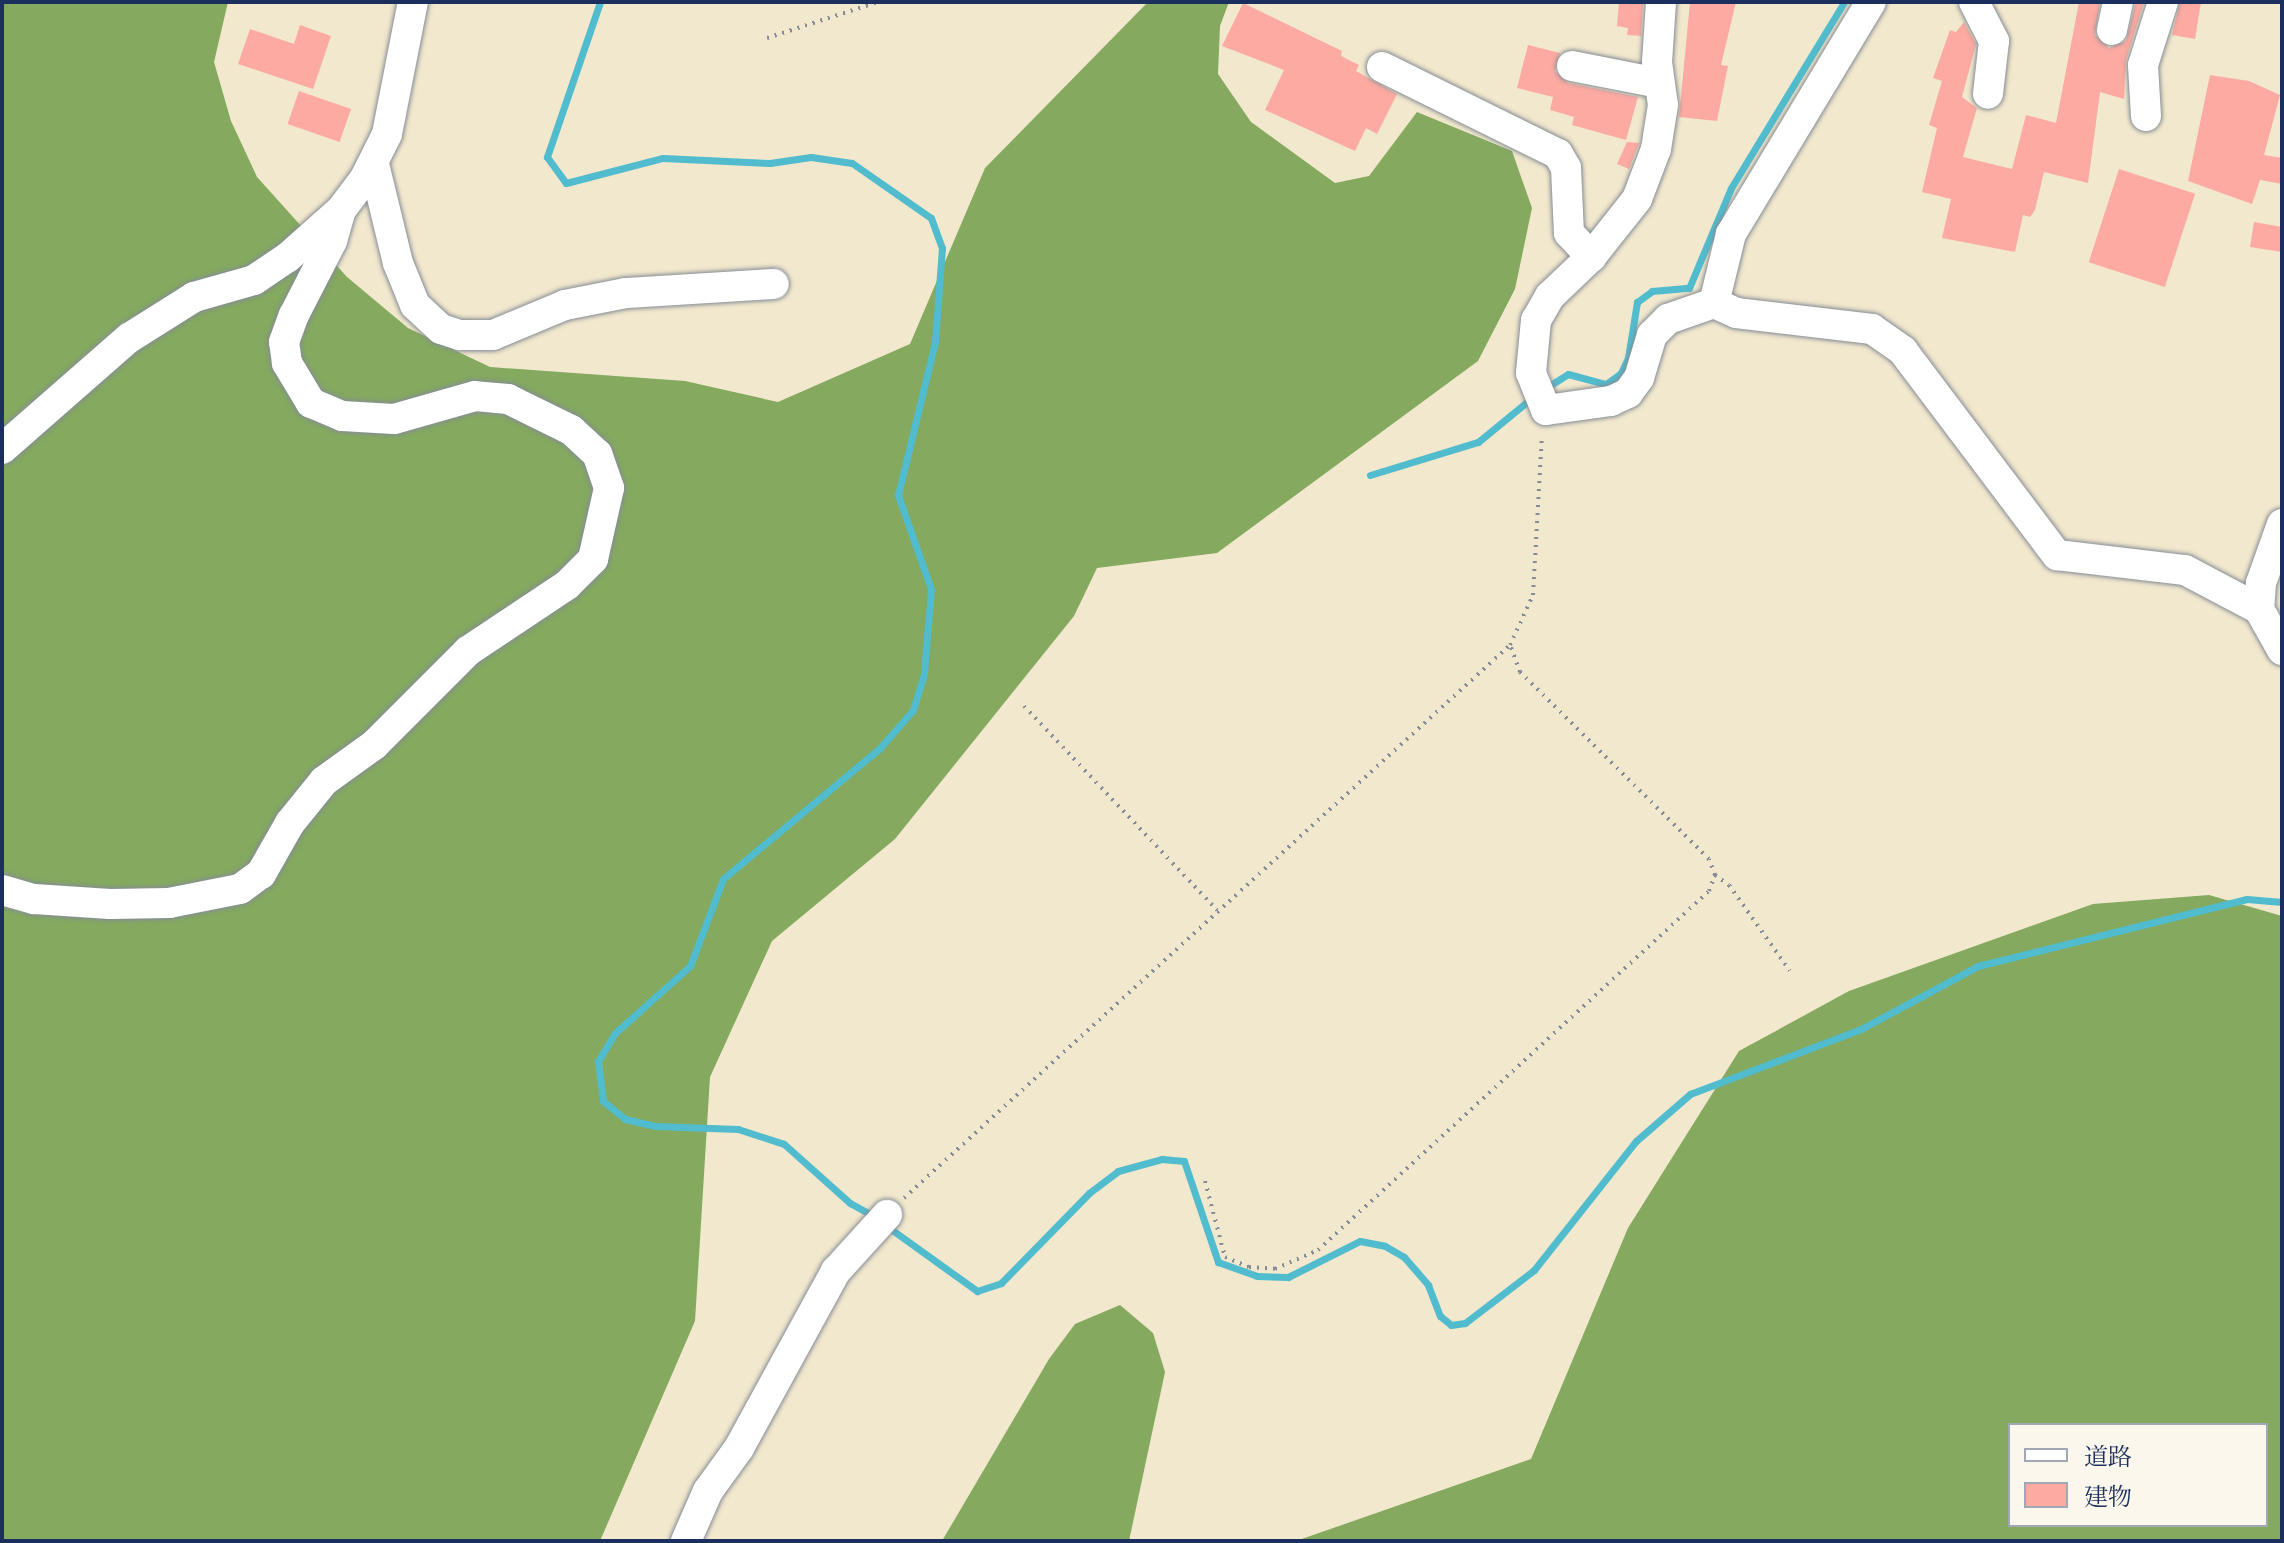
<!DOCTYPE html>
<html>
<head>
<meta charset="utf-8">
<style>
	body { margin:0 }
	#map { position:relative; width:2284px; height:1543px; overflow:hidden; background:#f1e8cd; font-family:"Old Standard TT","Noto Serif JP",serif }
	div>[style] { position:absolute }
	.forest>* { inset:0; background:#84a95f }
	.stream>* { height:7px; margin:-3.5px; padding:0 3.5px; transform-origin:3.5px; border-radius:3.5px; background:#51bccd }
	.building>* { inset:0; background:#fcaaa2; transform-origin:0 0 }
	.path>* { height:4px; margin-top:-2px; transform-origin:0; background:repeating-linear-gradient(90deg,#868c96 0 2px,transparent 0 8px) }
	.roads { filter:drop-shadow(0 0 2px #868c96) drop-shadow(0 0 2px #868c96) }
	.minor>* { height:30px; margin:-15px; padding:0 15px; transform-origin:15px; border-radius:15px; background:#fff }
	span { translate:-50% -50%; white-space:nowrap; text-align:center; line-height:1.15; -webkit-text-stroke:8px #fbf7ec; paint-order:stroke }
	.frame { position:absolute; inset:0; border:4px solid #1b2f5e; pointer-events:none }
	.legend { position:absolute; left:2008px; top:1423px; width:260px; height:104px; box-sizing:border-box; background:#fbf7ec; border:2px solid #a1a7b3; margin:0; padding:10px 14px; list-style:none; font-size:24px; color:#1b2f5e }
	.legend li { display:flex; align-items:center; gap:16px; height:40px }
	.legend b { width:40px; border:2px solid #a1a7b3 }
</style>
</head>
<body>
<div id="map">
	<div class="forest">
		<i style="clip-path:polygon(2px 2px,228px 2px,214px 62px,231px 121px,257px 177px,347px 277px,408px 328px,490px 367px,685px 381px,778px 402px,910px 344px,985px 168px,1148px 2px,1229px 2px,1220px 26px,1218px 74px,1251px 122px,1335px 183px,1369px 176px,1417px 112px,1512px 151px,1532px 208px,1515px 289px,1478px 361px,1217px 553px,1097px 568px,1074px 616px,895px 839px,772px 941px,710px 1077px,695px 1321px,600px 1541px,2px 1541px)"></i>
		<i style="clip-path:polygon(evenodd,2209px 895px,2282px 916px,2282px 1541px,1296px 1541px,1531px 1459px,1628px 1228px,1739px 1051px,1849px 991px,2093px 904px,2209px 895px,2010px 1425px,2266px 1425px,2266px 1525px,2010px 1525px,2010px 1425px)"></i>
		<i style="clip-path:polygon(1120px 1305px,1153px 1333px,1165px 1372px,1129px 1541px,942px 1541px,1049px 1359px,1075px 1324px)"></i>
	</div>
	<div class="stream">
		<i style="left:600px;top:2px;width:164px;rotate:108.9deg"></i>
		<i style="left:547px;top:157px;width:32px;rotate:54deg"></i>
		<i style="left:566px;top:183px;width:100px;rotate:-14.5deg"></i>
		<i style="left:663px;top:158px;width:107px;rotate:2.7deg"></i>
		<i style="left:770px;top:163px;width:41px;rotate:-8.3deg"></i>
		<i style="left:811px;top:157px;width:41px;rotate:8.3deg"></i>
		<i style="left:852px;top:163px;width:96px;rotate:34.8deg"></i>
		<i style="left:931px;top:218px;width:32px;rotate:70deg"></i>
		<i style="left:942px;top:248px;width:94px;rotate:94.3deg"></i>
		<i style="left:935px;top:342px;width:157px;rotate:103.6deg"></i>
		<i style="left:898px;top:495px;width:100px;rotate:70.7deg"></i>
		<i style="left:931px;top:589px;width:85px;rotate:94.7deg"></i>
		<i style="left:924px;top:674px;width:38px;rotate:107deg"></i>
		<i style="left:913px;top:710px;width:50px;rotate:131deg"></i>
		<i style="left:880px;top:748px;width:204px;rotate:140.2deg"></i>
		<i style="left:723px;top:879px;width:93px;rotate:110.8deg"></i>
		<i style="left:690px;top:966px;width:101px;rotate:138.2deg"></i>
		<i style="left:615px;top:1033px;width:33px;rotate:121deg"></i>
		<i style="left:598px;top:1061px;width:40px;rotate:82.9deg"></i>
		<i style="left:603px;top:1101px;width:28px;rotate:39deg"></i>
		<i style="left:625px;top:1119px;width:31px;rotate:13deg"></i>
		<i style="left:655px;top:1126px;width:83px;rotate:2.1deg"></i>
		<i style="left:738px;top:1129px;width:48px;rotate:18.1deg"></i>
		<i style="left:784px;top:1144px;width:89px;rotate:41.8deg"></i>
		<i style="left:850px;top:1203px;width:29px;rotate:29deg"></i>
		<i style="left:1544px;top:389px;width:28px;rotate:-32deg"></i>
		<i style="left:1568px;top:374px;width:39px;rotate:15deg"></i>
		<i style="left:1606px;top:384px;width:19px;rotate:-36deg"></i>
		<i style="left:1621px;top:373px;width:17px;rotate:-65deg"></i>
		<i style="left:1628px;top:358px;width:57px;rotate:-80.9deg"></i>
		<i style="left:1637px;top:302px;width:19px;rotate:-36deg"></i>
		<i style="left:1652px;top:291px;width:37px;rotate:-5deg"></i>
		<i style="left:1689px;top:288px;width:108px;rotate:-67.2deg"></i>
		<i style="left:1731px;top:188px;width:218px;rotate:-58.7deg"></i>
		<i style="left:1370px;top:475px;width:113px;rotate:-17deg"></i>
		<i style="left:1478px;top:442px;width:72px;rotate:-39.4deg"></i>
		<i style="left:888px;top:1227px;width:110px;rotate:35.7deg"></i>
		<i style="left:977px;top:1291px;width:25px;rotate:-18deg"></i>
		<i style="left:1001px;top:1283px;width:126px;rotate:-45.6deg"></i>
		<i style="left:1089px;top:1193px;width:36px;rotate:-37deg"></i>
		<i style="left:1118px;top:1171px;width:46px;rotate:-15.3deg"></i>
		<i style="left:1162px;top:1159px;width:22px;rotate:5deg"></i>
		<i style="left:1184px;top:1161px;width:107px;rotate:71.4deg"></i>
		<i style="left:1218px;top:1262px;width:41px;rotate:19.7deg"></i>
		<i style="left:1257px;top:1276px;width:31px;rotate:2deg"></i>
		<i style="left:1288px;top:1277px;width:80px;rotate:-26.6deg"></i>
		<i style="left:1360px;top:1241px;width:25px;rotate:11deg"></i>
		<i style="left:1385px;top:1246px;width:22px;rotate:30deg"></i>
		<i style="left:1404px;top:1257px;width:37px;rotate:49deg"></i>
		<i style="left:1428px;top:1285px;width:33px;rotate:69deg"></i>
		<i style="left:1440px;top:1316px;width:14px;rotate:39deg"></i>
		<i style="left:1451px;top:1325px;width:14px;rotate:-8deg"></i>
		<i style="left:1465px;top:1323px;width:87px;rotate:-37.5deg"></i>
		<i style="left:1534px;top:1270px;width:164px;rotate:-51.7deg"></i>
		<i style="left:1636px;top:1141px;width:72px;rotate:-41deg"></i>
		<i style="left:1690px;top:1094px;width:183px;rotate:-20.8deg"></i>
		<i style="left:1861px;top:1029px;width:133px;rotate:-28.3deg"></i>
		<i style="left:1978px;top:966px;width:277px;rotate:-14deg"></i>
		<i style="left:2247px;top:899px;width:35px;rotate:5deg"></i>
	</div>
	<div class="building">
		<i style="clip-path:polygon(1619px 2px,1643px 2px,1641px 36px,1627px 35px,1628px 28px,1617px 26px)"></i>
		<i style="clip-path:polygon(1690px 2px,1736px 2px,1721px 65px,1728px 66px,1717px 121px,1679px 117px)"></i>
		<i style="clip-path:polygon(2079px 2px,2100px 2px,2095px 35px,2109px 48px,2126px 41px,2136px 2px,2144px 2px,2126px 60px,2124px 99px,2100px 92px,2088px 183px,2044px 172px,2035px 210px,2030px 217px,2023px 215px,2015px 252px,1942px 238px,1951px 199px,1922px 192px,1937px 128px,1929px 125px,1942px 81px,1933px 78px,1950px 30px,1956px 32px,1964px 22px,1976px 44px,1962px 97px,1977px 108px,1963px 157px,2012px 169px,2026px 115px,2056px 123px)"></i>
		<i style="clip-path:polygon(2180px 2px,2201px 2px,2195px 39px,2172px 35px)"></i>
		<i style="clip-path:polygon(1243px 3px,1342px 51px,1341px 56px,1359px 65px,1356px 71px,1397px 94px,1377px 134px,1366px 128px,1355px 151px,1265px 110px,1284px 70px,1222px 46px)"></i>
		<i style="clip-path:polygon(300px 25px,331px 36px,313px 89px,238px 64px,250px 29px,294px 44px)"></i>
		<i style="clip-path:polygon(1528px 45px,1560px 53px,1555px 71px,1568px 83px,1638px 97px,1626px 140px,1572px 125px,1574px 117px,1550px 110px,1553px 97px,1517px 88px)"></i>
		<i style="clip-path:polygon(2210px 75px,2249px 81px,2280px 95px,2264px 155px,2282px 158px,2282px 184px,2260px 180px,2252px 204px,2188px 181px)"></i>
		<i style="left:299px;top:91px;width:55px;height:35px;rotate:19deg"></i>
		<i style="clip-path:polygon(1627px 142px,1639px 143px,1629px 169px,1617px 164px)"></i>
		<i style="left:2119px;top:169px;width:80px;height:98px;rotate:18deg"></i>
		<i style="clip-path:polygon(2254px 222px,2282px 227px,2282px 252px,2250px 247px)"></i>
	</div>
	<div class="path">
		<i style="left:767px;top:38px;width:117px;rotate:-18deg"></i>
		<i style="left:1024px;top:706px;width:281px;rotate:46.6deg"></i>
		<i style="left:1715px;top:875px;width:17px;rotate:36deg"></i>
		<i style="left:1729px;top:885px;width:105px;rotate:54.7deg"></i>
		<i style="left:1205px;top:1181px;width:79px;rotate:75.3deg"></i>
		<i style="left:1225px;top:1257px;width:26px;rotate:23deg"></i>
		<i style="left:1249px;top:1267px;width:26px;rotate:4deg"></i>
		<i style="left:1275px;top:1269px;width:47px;rotate:-23.8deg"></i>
		<i style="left:1318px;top:1250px;width:531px;rotate:-42.56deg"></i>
		<i style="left:1709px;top:891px;width:17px;rotate:-69deg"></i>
		<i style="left:1715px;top:875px;width:17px;rotate:-111deg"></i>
		<i style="left:1709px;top:859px;width:266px;rotate:-135.3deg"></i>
		<i style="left:1520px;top:672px;width:29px;rotate:-110deg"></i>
		<i style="left:904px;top:1198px;width:820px;rotate:-42.38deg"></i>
		<i style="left:1510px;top:645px;width:55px;rotate:-65.3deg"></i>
		<i style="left:1533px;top:595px;width:159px;rotate:-86.8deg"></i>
	</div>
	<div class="roads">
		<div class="minor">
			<i style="left:1661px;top:2px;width:60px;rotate:93.8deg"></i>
			<i style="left:1657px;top:62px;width:43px;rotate:82.1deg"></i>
			<i style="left:1663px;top:105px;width:45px;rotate:99deg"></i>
			<i style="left:1656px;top:149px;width:53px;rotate:110.8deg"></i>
			<i style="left:1637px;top:199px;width:74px;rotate:128.4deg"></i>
			<i style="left:1591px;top:257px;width:57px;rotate:136.4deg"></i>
			<i style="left:1550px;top:296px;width:28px;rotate:120deg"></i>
			<i style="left:1536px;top:320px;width:53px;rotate:95.4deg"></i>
			<i style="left:1531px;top:373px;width:40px;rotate:68deg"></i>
			<i style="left:1546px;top:410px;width:66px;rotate:-7.9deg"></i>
			<i style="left:1611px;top:401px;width:19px;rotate:-25deg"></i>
			<i style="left:1628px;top:393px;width:19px;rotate:-54deg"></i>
			<i style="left:1639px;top:378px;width:45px;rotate:-73.2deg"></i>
			<i style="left:1652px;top:335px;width:23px;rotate:-45deg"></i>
			<i style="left:1668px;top:319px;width:49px;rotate:-19.2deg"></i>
			<i style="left:1714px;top:303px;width:24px;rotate:24deg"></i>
			<i style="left:1736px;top:313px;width:137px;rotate:6.7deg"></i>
			<i style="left:1872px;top:329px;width:38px;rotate:35deg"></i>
			<i style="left:1903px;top:351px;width:256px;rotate:53deg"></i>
			<i style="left:2057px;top:555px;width:129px;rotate:6.7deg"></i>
			<i style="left:2185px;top:570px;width:84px;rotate:27.8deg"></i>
			<i style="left:1974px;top:2px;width:44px;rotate:62.9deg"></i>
			<i style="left:1994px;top:41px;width:53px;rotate:96.5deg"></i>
			<i style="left:2112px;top:30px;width:29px;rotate:-78deg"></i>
			<i style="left:1572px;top:66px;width:89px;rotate:11.1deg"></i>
			<i style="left:1382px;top:67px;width:196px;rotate:26.3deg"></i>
			<i style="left:1558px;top:154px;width:16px;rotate:60deg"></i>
			<i style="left:1566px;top:168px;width:65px;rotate:87.4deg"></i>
			<i style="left:1569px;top:233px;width:33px;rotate:47deg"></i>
			<i style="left:2146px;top:116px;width:51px;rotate:-93.4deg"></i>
			<i style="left:2143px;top:65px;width:66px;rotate:-72.4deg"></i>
			<i style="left:374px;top:164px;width:102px;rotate:76.4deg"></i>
			<i style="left:398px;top:263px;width:45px;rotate:68deg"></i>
			<i style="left:415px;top:305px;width:35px;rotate:43deg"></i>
			<i style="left:441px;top:329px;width:20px;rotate:18deg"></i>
			<i style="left:460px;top:335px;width:33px"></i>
			<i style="left:493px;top:335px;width:78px;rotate:-22.6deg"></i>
			<i style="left:565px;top:305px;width:62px;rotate:-11.1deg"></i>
			<i style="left:626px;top:293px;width:148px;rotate:-3.5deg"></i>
			<i style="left:1714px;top:303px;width:71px;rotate:-76.2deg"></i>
			<i style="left:1731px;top:234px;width:271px;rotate:-58.9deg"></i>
			<i style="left:2px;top:449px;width:169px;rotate:-41.2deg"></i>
			<i style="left:129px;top:338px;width:77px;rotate:-32.2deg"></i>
			<i style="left:194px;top:297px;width:62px;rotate:-15.8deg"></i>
			<i style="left:254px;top:280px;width:40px;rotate:-34deg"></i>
			<i style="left:287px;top:258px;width:72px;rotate:-41.6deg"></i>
			<i style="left:2282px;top:524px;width:63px;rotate:109.6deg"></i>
			<i style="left:2261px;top:583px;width:26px;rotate:94deg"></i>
			<i style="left:2259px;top:609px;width:47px;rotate:60.7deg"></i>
			<i style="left:2px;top:890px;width:33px;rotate:16deg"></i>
			<i style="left:34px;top:899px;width:76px;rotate:3.8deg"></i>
			<i style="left:110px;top:904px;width:59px;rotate:-1deg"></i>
			<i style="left:169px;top:903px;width:72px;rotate:-11.2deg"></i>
			<i style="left:240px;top:889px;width:26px;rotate:-36deg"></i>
			<i style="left:261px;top:874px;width:59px;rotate:-60.4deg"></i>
			<i style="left:290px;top:823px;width:54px;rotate:-51deg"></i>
			<i style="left:324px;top:781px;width:62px;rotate:-35.8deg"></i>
			<i style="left:374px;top:745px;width:133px;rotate:-45deg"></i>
			<i style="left:468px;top:651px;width:119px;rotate:-33.7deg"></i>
			<i style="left:567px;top:585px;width:37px;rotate:-45deg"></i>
			<i style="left:593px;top:559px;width:73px;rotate:-77.3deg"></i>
			<i style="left:609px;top:488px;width:36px;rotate:-109deg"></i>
			<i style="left:597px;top:454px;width:35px;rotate:-137deg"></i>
			<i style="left:571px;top:430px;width:70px;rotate:-153.8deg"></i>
			<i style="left:508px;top:399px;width:33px;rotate:-175deg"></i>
			<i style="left:475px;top:396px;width:84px;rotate:164.1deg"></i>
			<i style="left:394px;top:419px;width:52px;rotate:-176.7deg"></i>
			<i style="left:342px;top:416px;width:34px;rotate:-157deg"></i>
			<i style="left:311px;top:403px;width:47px;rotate:-121deg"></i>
			<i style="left:287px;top:363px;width:21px;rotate:-98deg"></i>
			<i style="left:284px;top:342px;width:29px;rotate:-70deg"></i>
			<i style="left:294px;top:315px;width:83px;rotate:-62.8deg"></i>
			<i style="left:332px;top:241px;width:32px;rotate:-74deg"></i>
			<i style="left:341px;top:210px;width:40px;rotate:-53deg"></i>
			<i style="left:365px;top:178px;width:49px;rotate:-63.4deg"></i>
			<i style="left:387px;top:134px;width:135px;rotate:-78.9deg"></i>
			<i style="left:686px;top:1541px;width:55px;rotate:-66.3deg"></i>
			<i style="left:708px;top:1491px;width:53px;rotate:-54.2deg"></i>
			<i style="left:739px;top:1448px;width:202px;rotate:-61.3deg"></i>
			<i style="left:836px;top:1271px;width:76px;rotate:-47.7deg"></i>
		</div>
	</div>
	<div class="frame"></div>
	<ul class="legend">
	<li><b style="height:10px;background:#fff"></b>道路</li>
	<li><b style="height:22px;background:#fcaaa2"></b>建物</li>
	</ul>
</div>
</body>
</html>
